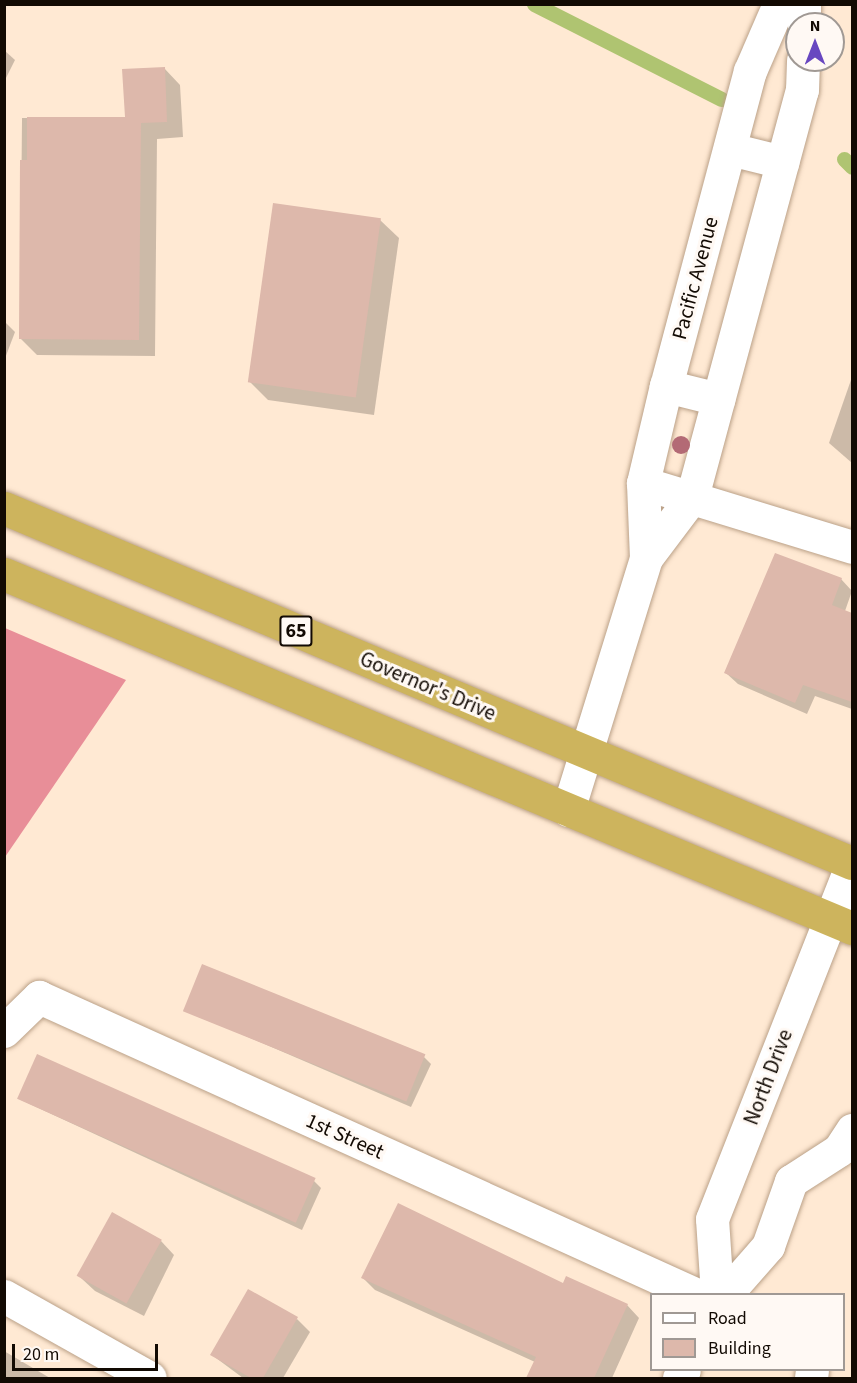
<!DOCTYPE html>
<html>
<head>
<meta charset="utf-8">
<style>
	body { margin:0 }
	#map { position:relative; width:857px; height:1383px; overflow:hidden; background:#ffe9d3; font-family:"Source Sans 3",sans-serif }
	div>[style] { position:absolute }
	.forest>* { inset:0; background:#e88e98 }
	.shadow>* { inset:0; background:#0003 }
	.stream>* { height:15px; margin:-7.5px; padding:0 7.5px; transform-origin:7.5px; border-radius:7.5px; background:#afc471 }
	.building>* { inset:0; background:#ddb8ab; transform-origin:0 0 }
	.roads { filter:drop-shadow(0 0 2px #bba188) drop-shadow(0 0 2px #bba188) }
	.street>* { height:33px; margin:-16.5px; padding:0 16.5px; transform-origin:16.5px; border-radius:16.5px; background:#fff }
	.highway>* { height:33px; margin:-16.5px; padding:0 16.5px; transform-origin:16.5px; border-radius:16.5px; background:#cdb45d }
	.trees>* { width:18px; height:18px; margin:-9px; border-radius:50%; background:#b36a75 }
	span { translate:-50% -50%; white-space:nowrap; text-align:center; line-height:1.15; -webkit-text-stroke:6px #fff9f4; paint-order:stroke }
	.shield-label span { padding:2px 4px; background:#fff9f4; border:2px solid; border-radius:4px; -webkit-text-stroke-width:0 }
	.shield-label { font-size:20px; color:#120a03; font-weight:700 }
	.street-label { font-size:21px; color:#120a03 }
	.frame { position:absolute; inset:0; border:6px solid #120a03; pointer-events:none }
	.legend { position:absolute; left:650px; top:1293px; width:195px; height:78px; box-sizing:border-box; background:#fff9f4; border:2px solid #a09994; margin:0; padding:8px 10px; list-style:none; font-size:18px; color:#120a03 }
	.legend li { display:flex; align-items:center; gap:12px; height:30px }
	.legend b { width:30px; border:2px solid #a09994 }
	.north { position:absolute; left:785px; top:12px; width:60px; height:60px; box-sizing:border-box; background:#fff9f4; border:2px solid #a09994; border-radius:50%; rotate:0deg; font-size:16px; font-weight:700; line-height:24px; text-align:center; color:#120a03 }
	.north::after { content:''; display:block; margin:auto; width:21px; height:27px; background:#6847c0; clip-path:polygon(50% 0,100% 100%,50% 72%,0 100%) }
	.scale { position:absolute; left:12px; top:1344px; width:146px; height:27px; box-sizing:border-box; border:3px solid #120a03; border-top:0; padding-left:8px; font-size:18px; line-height:21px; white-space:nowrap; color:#120a03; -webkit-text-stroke:4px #fff9f4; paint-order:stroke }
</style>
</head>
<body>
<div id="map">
	<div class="forest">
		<i style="clip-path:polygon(5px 628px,126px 680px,5px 857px)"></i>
	</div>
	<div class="shadow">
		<i style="clip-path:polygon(4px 50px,15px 60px,4px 82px)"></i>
		<i style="clip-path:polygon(164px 68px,180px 85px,183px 137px,157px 139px,155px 356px,37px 355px,20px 338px,22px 118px,126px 118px)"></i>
		<i style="clip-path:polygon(380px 220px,399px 238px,374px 415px,268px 400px,250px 382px)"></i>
		<i style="clip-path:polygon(4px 321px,15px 332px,4px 361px)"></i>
		<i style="clip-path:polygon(852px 377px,852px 463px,829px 443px)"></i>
		<i style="clip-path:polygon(841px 579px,852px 591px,845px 611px,852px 614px,852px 709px,815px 696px,807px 714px,738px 684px,726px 673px)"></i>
		<i style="clip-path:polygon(183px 1009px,424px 1057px,431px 1064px,411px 1107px)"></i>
		<i style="clip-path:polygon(19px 1099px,314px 1181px,321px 1188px,302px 1230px)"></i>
		<i style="clip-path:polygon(161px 1241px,174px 1255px,144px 1316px,95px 1291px,81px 1278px)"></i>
		<i style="clip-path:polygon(363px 1278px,564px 1285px,627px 1305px,639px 1318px,612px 1378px,528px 1378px,535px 1362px,375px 1290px)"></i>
		<i style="clip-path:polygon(297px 1319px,310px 1332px,283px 1378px,243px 1378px,212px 1355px)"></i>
		<i style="clip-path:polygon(4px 1351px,50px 1378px,4px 1378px)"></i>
	</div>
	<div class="stream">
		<i style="left:534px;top:4px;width:210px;rotate:26.9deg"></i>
		<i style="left:844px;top:159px;width:11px;rotate:45deg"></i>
	</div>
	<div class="building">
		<i style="clip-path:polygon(165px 67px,167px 122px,141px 123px,139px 340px,19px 339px,20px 160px,27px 160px,27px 117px,125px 117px,122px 69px)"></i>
		<i style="left:273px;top:203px;width:109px;height:181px;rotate:8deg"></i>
		<i style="clip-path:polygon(775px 553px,842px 578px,832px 605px,852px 613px,852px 702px,803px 685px,795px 703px,724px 673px)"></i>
		<i style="left:202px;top:964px;width:241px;height:51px;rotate:22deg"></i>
		<i style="left:37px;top:1054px;width:305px;height:49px;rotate:24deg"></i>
		<i style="clip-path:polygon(398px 1203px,563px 1283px,566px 1276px,628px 1304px,594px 1378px,526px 1378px,536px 1357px,361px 1278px)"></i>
		<i style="left:112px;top:1212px;width:57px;height:73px;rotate:29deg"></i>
		<i style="clip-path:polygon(248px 1289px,298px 1317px,263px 1378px,251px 1378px,210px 1355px)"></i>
	</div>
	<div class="roads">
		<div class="street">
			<i style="left:804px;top:24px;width:20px;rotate:-90deg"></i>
			<i style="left:730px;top:149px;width:54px;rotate:14deg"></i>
			<i style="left:666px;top:386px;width:54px;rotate:14deg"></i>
			<i style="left:643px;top:483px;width:219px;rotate:17deg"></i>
			<i style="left:646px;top:558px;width:76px;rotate:-53deg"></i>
			<i style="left:692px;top:497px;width:422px;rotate:-74.9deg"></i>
			<i style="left:802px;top:90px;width:30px;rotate:-88deg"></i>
			<i style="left:568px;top:810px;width:264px;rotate:-72.8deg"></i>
			<i style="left:646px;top:558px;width:75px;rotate:-92.3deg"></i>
			<i style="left:643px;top:483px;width:100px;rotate:-76.7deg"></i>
			<i style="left:666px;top:386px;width:326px;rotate:-75.1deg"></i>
			<i style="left:750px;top:71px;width:73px;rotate:-66.6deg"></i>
			<i style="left:4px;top:1031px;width:49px;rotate:-44.2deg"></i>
			<i style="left:39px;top:997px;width:720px;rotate:24.36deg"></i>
			<i style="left:717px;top:1294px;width:75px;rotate:-93.8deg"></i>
			<i style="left:712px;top:1219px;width:382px;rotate:-68.5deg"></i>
			<i style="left:726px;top:1294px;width:64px;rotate:-48.8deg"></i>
			<i style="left:768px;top:1246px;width:69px;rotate:-70.5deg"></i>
			<i style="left:791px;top:1181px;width:57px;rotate:-32.9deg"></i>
			<i style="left:839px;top:1150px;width:24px;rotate:-57deg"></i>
			<i style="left:4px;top:1296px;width:167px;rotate:29.3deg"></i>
			<i style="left:679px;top:1378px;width:9px;rotate:-58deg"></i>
			<i style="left:811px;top:1378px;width:8px;rotate:-83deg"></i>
		</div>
		<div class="highway">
			<i style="left:4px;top:508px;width:919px;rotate:22.72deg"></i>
			<i style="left:4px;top:574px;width:919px;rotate:22.66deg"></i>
		</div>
	</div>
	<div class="trees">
		<i style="left:681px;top:445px"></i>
	</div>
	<div class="shield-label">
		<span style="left:296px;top:631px">65</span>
	</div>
	<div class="street-label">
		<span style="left:695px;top:278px;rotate:-75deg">Pacific Avenue</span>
		<span style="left:428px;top:686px;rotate:23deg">Governor's Drive</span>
		<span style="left:768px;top:1077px;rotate:-69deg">North Drive</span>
		<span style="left:345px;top:1136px;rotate:24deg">1st Street</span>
	</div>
	<div class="frame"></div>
	<ul class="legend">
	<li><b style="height:8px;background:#fff"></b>Road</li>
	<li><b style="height:16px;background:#ddb8ab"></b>Building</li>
	</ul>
	<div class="north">N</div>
	<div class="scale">20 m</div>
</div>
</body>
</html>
